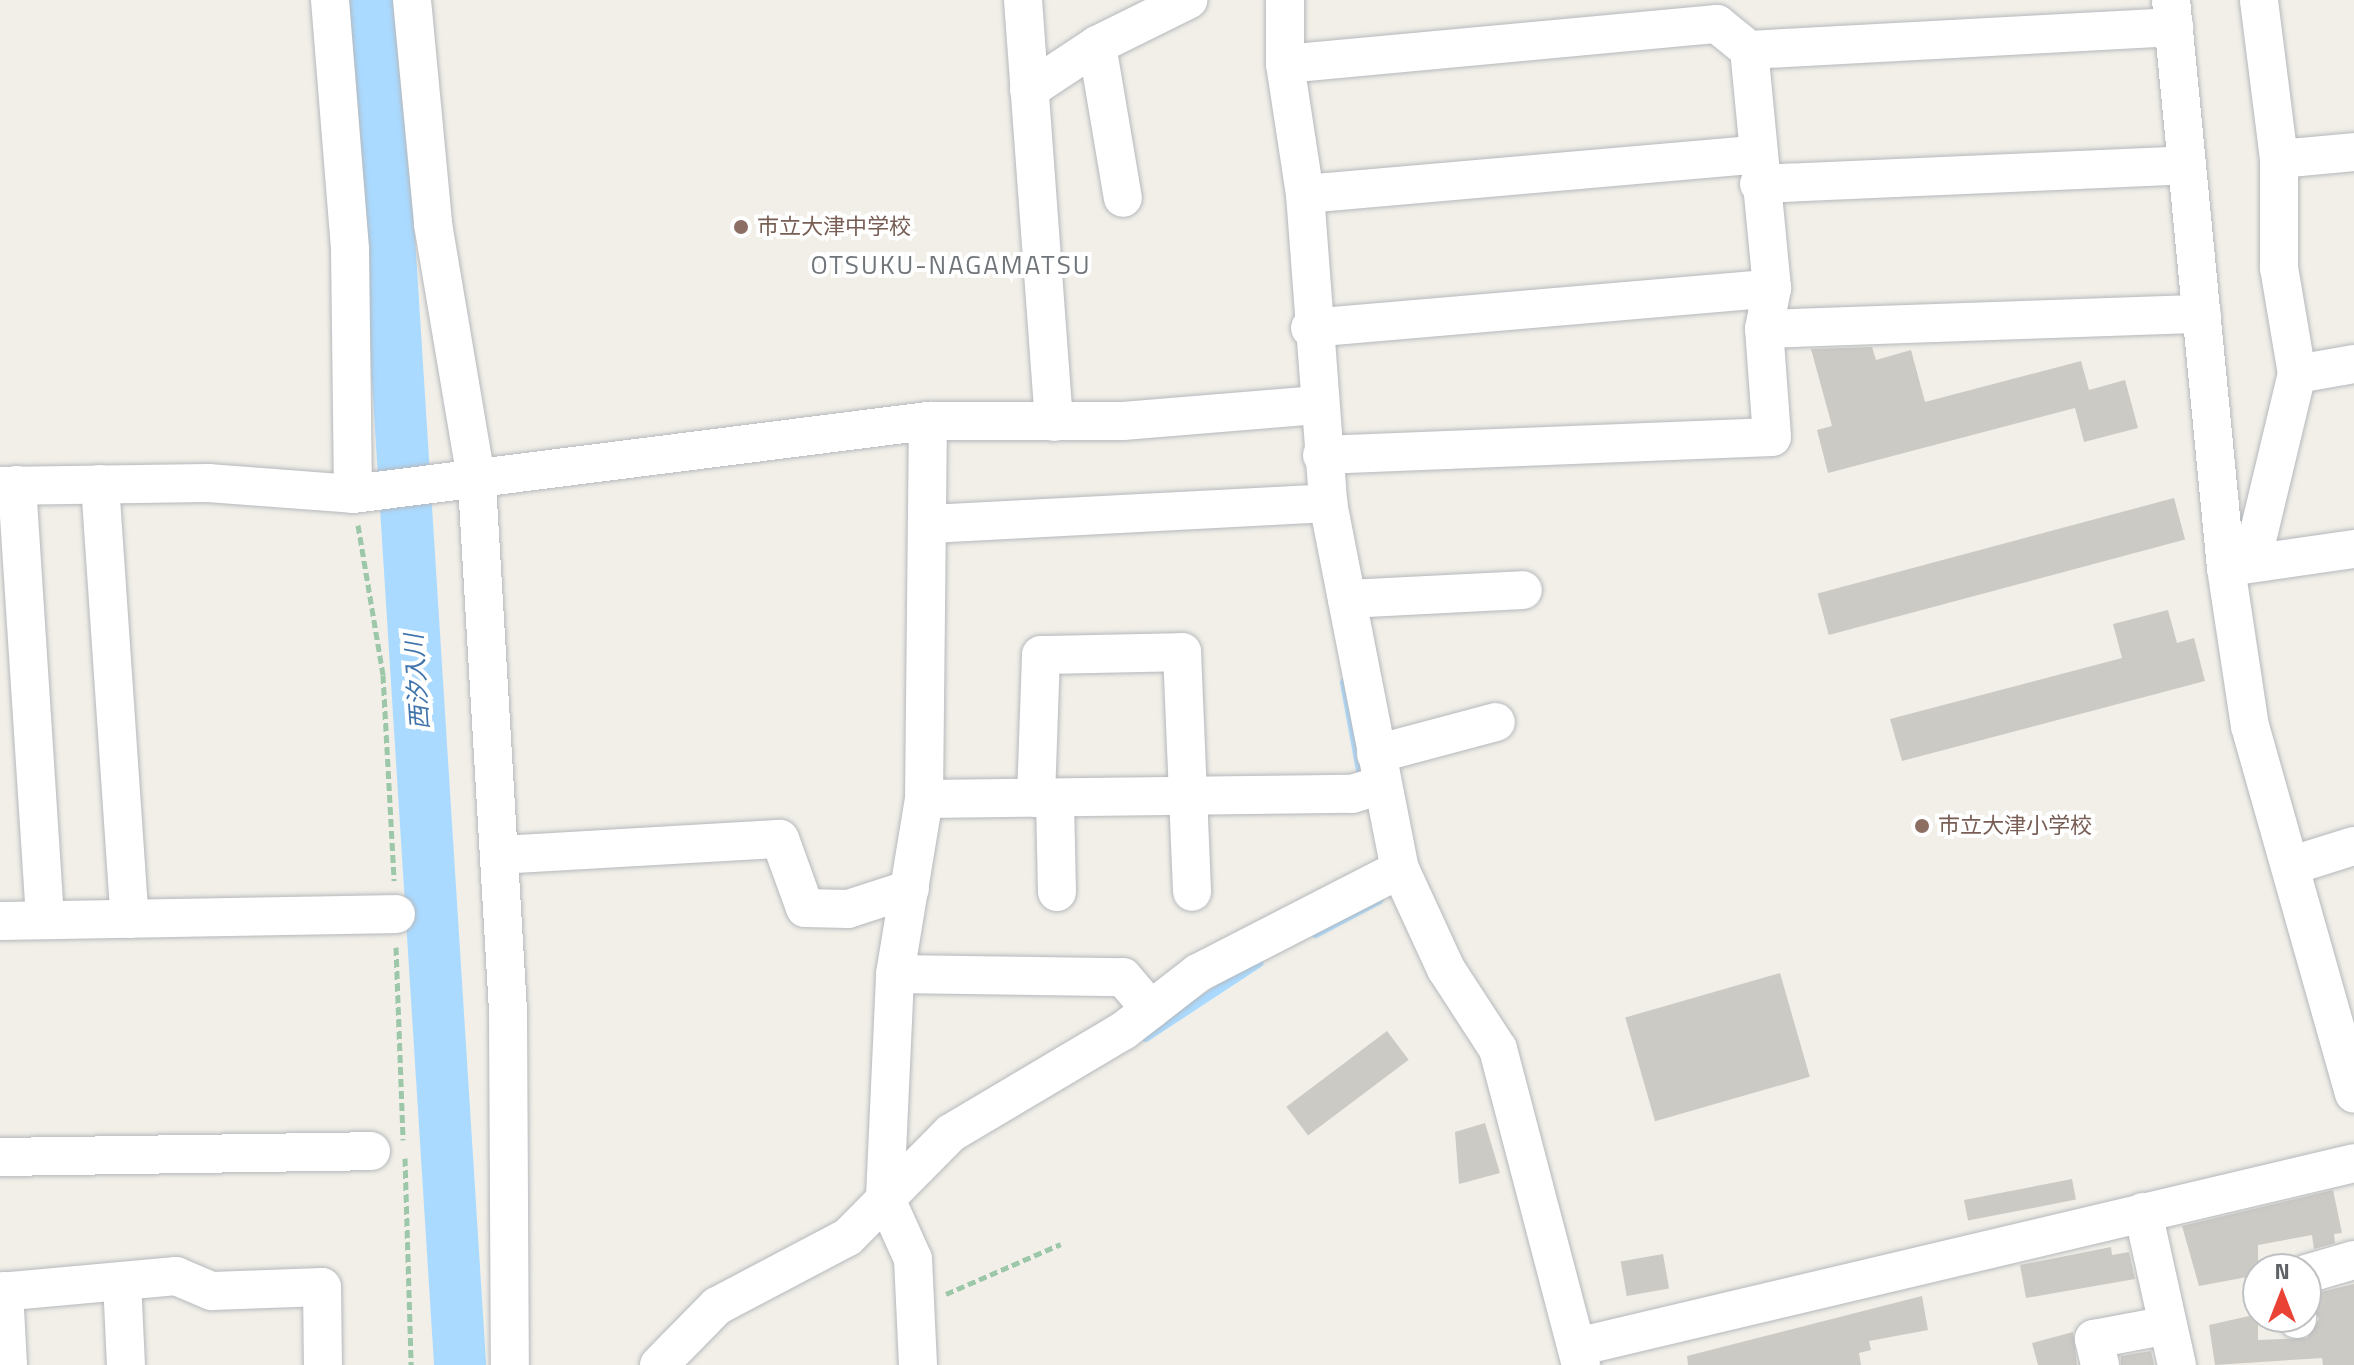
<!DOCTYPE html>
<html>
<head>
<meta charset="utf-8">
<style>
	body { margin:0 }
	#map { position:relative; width:2354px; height:1365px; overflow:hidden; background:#f1efe8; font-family:"Titillium Web","Noto Sans JP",sans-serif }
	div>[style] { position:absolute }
	.stream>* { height:9px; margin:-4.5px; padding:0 4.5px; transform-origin:4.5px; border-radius:4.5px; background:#aadaff }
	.river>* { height:52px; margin:-26px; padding:0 26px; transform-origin:26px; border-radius:26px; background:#aadaff }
	.building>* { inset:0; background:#cccac5; transform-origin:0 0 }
	.path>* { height:5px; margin-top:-2.5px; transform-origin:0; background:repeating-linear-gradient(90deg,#9cc7a9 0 8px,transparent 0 12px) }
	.roads { filter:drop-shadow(0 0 2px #b5b8bc) drop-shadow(0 0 2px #b5b8bc) }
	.minor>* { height:38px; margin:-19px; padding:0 19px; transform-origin:19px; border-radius:19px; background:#fff }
	.dots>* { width:22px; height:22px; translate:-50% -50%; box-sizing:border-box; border:4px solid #fff; border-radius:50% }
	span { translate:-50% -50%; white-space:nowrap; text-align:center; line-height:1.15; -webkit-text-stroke:8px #fff; paint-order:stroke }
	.education-label { font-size:22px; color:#785e54 }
	.left { translate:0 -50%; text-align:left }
	.water-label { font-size:24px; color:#4174aa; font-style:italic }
	.quarter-label { font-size:26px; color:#70757a; letter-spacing:2px }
	.north { position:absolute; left:2242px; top:1253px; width:80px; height:80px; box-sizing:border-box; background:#fff; border:2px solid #bfc1c3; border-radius:50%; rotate:0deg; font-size:22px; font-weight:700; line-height:32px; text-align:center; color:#5f6368 }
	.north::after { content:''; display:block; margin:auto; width:28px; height:36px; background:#ea4335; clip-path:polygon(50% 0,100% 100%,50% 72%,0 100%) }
</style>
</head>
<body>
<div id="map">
	<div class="stream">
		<i style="left:1344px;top:682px;width:101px;rotate:79.7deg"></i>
		<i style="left:1315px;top:933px;width:72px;rotate:-28deg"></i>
		<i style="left:1145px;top:1037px;width:136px;rotate:-33.3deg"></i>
	</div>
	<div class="river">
		<i style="left:374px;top:0;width:1368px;rotate:86.39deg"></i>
	</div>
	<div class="building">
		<i style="clip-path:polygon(1872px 347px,1876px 360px,1911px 350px,1925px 402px,2081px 361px,2089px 390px,2125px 380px,2138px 428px,2084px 442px,2075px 408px,1828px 473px,1817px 430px,1832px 426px,1811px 349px)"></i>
		<i style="left:2174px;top:498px;width:43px;height:369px;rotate:75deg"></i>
		<i style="clip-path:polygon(2168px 610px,2177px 643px,2194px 638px,2205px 681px,1902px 761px,1890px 719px,2122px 658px,2113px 624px)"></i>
		<i style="left:1780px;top:973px;width:108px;height:161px;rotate:74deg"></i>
		<i style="left:1387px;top:1031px;width:36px;height:126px;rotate:53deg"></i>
		<i style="clip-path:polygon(1485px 1123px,1500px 1173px,1459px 1184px,1455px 1132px)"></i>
		<i style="left:2072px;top:1179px;width:21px;height:110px;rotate:79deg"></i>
		<i style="clip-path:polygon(2333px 1190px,2342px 1233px,2334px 1234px,2335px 1243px,2314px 1249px,2312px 1235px,2258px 1245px,2258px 1275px,2199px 1286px,2182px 1226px)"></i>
		<i style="clip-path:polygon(2111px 1247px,2112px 1255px,2129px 1252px,2135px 1279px,2026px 1298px,2020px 1265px)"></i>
		<i style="left:1663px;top:1254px;width:35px;height:43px;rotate:80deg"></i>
		<i style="clip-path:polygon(2354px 1284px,2354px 1365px,2323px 1365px,2322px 1358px,2215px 1365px,2209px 1325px,2258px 1314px,2258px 1340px,2307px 1338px,2319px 1319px,2308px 1295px)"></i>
		<i style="clip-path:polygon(1922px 1296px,1928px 1330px,1869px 1341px,1871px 1350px,1859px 1353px,1861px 1365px,1688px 1365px,1687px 1356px)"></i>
		<i style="clip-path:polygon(2073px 1332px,2077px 1365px,2038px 1365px,2032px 1343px)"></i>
		<i style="clip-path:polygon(2151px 1351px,2154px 1365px,2121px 1365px,2121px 1356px)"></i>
	</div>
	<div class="path">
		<i style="left:358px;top:525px;width:152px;rotate:80.5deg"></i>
		<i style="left:383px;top:675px;width:206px;rotate:86.9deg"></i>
		<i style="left:396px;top:947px;width:193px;rotate:87.9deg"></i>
		<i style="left:405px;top:1158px;width:207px;rotate:88.3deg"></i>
		<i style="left:946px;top:1294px;width:125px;rotate:-23.5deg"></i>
	</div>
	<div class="roads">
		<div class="minor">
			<i style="left:330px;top:0;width:250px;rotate:85.4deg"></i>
			<i style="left:350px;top:249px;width:245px;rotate:89.3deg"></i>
			<i style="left:412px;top:0;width:225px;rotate:84.6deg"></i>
			<i style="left:433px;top:224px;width:264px;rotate:80.4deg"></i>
			<i style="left:477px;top:484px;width:528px;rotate:86.63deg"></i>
			<i style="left:508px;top:1011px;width:354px;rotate:89.7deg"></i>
			<i style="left:1023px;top:0;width:423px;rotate:85.8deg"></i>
			<i style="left:1285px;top:0;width:64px;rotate:90deg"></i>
			<i style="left:1285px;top:64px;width:132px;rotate:81.3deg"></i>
			<i style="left:1305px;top:194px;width:310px;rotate:85.7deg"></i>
			<i style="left:1328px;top:503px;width:373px;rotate:78.9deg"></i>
			<i style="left:1400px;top:869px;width:110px;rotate:65.3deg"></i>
			<i style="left:1446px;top:969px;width:95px;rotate:57deg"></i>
			<i style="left:1498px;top:1049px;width:327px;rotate:75.3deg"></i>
			<i style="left:2171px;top:0;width:571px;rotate:84.47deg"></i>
			<i style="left:2226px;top:568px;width:160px;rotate:81.4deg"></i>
			<i style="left:2250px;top:726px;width:382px;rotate:74.2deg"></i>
			<i style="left:1097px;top:45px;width:155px;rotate:80.4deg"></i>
			<i style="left:1285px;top:64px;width:434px;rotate:-5.3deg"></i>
			<i style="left:1717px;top:24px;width:41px;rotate:39.1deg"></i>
			<i style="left:1749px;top:50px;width:426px;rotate:-3.1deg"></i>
			<i style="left:1029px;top:90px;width:82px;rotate:-33.5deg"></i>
			<i style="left:1097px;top:45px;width:102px;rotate:-26.3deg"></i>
			<i style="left:2279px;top:159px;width:75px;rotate:-5.3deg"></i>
			<i style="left:1759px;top:184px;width:428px;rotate:-2.5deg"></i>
			<i style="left:1305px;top:194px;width:452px;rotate:-5deg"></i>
			<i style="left:1310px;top:328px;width:464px;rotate:-4.9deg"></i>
			<i style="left:1764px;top:329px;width:438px;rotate:-2deg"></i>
			<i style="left:2297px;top:374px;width:58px;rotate:-10deg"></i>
			<i style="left:1322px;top:455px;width:450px;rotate:-2.3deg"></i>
			<i style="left:1772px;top:437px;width:108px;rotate:-94.2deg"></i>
			<i style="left:1764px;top:329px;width:42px;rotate:-79deg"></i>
			<i style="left:1772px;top:288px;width:239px;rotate:-95.5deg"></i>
			<i style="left:100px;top:484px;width:436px;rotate:86.1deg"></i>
			<i style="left:17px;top:485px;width:436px;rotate:86.3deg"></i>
			<i style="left:0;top:486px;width:208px;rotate:-0.8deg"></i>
			<i style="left:208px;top:483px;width:145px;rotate:4.3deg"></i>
			<i style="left:353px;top:494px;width:580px;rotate:-7.24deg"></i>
			<i style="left:928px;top:421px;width:195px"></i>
			<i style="left:1123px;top:421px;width:195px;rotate:-4.7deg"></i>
			<i style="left:930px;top:524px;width:399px;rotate:-3deg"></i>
			<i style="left:2252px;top:561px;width:192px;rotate:-76.5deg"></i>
			<i style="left:2297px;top:374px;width:108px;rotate:-99.6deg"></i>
			<i style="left:2279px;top:268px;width:109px;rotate:-90deg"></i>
			<i style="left:2279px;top:159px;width:160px;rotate:-97.2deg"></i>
			<i style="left:2229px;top:567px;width:126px;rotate:-8.2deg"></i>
			<i style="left:1347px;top:599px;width:176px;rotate:-2.9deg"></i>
			<i style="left:1376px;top:754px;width:124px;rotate:-14.9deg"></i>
			<i style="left:1036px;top:798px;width:143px;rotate:-88deg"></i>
			<i style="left:1041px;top:655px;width:141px;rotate:-1.2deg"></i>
			<i style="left:1182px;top:652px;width:240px;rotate:87.6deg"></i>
			<i style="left:1055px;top:798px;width:94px;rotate:88.8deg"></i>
			<i style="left:924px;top:799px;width:428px;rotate:-0.7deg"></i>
			<i style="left:1352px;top:794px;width:31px;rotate:-17deg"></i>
			<i style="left:499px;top:855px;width:281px;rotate:-3.3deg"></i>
			<i style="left:780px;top:839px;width:73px;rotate:70.1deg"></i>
			<i style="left:805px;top:908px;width:43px;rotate:1.3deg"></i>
			<i style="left:848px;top:909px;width:65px;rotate:-17.9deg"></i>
			<i style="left:2290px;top:866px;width:67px;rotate:-17.4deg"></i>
			<i style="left:0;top:921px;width:396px;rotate:-1deg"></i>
			<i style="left:895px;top:974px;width:228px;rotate:0.8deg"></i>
			<i style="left:1123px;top:977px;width:43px;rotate:49.7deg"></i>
			<i style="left:0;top:1157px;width:371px;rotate:-0.9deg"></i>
			<i style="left:2143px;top:1212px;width:157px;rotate:77.5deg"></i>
			<i style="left:2306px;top:1274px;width:50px;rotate:-16.3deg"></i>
			<i style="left:122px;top:1281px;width:84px;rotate:87.3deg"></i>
			<i style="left:4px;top:1291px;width:74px;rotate:86.9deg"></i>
			<i style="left:0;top:1292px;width:177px;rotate:-5.2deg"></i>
			<i style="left:176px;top:1276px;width:39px;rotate:23deg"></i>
			<i style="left:212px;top:1291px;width:110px;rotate:-2.1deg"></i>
			<i style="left:322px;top:1287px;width:78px;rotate:89.3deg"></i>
			<i style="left:2297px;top:1317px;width:2px;rotate:90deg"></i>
			<i style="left:1577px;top:1347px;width:798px;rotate:-13.32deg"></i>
			<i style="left:659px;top:1365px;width:83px;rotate:-45.5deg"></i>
			<i style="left:717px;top:1306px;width:148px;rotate:-27.8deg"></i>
			<i style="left:848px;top:1237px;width:146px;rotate:-45.3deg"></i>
			<i style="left:951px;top:1133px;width:200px;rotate:-30.7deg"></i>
			<i style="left:1123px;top:1031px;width:95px;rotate:-37.7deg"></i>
			<i style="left:1198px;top:973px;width:227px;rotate:-27.2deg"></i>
			<i style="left:918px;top:1365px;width:106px;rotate:-92.7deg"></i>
			<i style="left:913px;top:1259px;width:68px;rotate:-114.3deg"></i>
			<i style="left:885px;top:1197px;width:223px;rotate:-87.4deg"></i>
			<i style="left:895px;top:974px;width:177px;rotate:-80.6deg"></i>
			<i style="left:924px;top:799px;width:378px;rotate:-89.4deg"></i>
			<i style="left:2100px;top:1365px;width:27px;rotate:-103deg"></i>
			<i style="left:2094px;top:1339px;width:75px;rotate:-10.7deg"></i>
		</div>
	</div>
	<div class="dots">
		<i style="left:741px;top:227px;background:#8d6e63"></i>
		<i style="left:1922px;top:826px;background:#8d6e63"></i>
	</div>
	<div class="education-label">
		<span class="left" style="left:757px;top:227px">市立大津中学校</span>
		<span class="left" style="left:1938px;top:826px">市立大津小学校</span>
	</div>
	<div class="water-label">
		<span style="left:417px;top:682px;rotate:-94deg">西汐入川</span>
	</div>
	<div class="quarter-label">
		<span style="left:951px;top:265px">OTSUKU-NAGAMATSU</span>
	</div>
	<div class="north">N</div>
</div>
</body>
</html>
